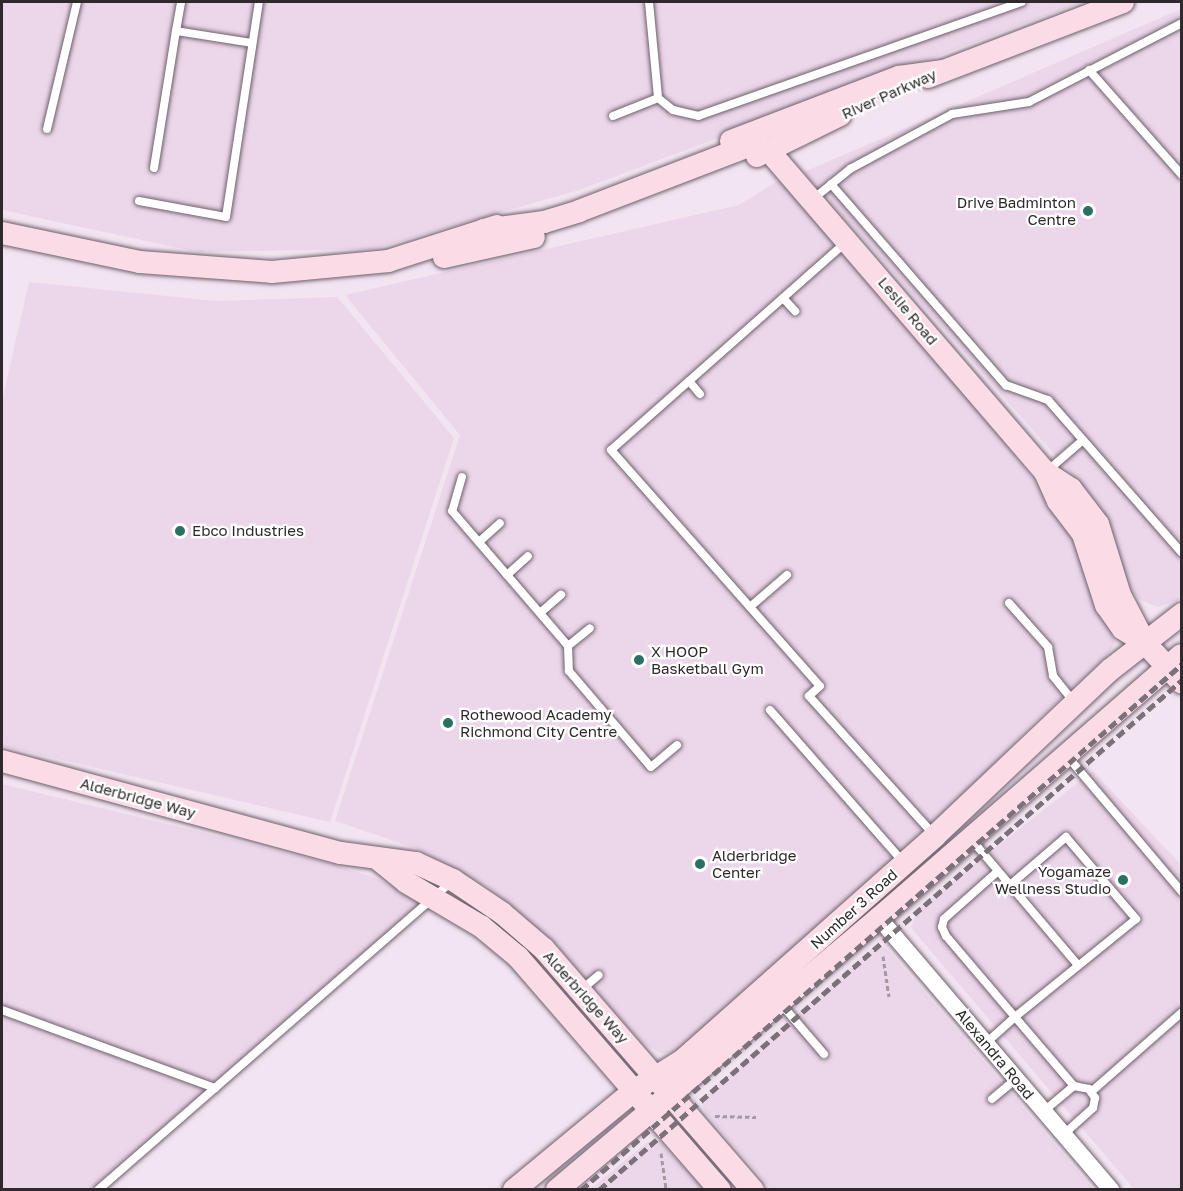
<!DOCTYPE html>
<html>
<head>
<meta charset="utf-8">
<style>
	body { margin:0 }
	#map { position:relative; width:1183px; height:1191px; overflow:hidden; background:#f3e4f1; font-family:"Golos Text",sans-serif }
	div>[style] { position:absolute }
	.built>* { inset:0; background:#ecd6e9 }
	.path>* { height:3px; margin-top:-1.5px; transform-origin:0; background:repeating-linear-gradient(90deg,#a498a2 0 4.5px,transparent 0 7.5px) }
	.roads { filter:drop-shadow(0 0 2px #6d606c) drop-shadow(0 0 2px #6d606c) }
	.lane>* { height:8px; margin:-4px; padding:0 4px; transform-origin:4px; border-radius:4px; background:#fff }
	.street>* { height:16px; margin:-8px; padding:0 8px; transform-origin:8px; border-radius:8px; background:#fff }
	.secondary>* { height:22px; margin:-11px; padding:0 11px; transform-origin:11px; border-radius:11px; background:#fbdce6 }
	.rail>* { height:4.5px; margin-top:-2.25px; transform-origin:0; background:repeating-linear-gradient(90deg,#7b7179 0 9px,transparent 0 13.5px) }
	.dots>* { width:16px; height:16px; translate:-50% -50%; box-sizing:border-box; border:3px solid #fff; border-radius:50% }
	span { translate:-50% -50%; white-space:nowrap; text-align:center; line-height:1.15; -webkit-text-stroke:4.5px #fff; paint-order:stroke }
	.street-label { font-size:15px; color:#2f292e }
	.poi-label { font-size:15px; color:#2f292e }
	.right { translate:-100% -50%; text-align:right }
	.left { translate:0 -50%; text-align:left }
	.frame { position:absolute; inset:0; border:3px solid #2f292e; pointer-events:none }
</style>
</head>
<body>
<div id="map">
	<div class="built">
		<i style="clip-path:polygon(2px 2px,1082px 2px,579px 190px,373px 249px,197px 252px,2px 210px)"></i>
		<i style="clip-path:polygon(1181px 9px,1181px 599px,1158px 607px,1140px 600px,1129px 586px,1108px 521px,1095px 500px,804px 172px)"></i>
		<i style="clip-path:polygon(794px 171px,1075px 533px,1115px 643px,1108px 655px,1029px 727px,951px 811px,677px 1051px,662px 1054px,641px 1042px,554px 942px,486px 886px,418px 849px,335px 821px,460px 435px,345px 295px,739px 205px)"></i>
		<i style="clip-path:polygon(29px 282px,216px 301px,337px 297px,454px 438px,330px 822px,2px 746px,2px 401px)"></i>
		<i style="clip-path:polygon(1093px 771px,1181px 865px,1181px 1189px,1134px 1189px,911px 928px,917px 909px)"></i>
		<i style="clip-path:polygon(2px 784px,332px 864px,375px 878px,427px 903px,98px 1189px,2px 1190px)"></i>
		<i style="clip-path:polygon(884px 947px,888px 950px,1093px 1189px,771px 1189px,705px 1112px,701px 1099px,873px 948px)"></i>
		<i style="clip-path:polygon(658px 1140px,705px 1190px,589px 1190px,646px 1143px)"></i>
	</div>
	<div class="path">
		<i style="left:883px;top:956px;width:41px;rotate:81.7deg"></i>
		<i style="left:715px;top:1116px;width:41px;rotate:1.4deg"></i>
		<i style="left:661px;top:1153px;width:37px;rotate:82deg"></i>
	</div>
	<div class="roads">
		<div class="lane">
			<i style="left:649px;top:2px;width:96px;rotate:84.6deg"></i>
			<i style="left:658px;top:98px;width:19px;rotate:39deg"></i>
			<i style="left:673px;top:110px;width:26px;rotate:13deg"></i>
			<i style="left:698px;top:116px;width:343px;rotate:-19.4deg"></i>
			<i style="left:176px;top:31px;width:29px;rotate:-80deg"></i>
			<i style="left:1089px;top:70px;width:140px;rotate:48.5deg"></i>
			<i style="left:613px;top:116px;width:48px;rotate:-21.8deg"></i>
			<i style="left:47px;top:129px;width:130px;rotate:-76.7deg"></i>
			<i style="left:154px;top:168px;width:139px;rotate:-80.9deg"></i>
			<i style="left:176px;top:31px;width:77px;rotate:9deg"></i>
			<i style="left:831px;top:184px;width:267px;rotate:49deg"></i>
			<i style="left:1006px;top:385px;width:45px;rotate:19.7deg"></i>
			<i style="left:1048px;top:400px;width:203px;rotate:48.8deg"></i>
			<i style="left:813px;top:199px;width:48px;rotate:-39deg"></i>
			<i style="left:850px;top:169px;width:116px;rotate:-28.3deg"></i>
			<i style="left:952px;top:114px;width:78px;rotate:-8.9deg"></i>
			<i style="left:1029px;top:102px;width:172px;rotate:-27.3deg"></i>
			<i style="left:139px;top:201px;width:88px;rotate:10.4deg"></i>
			<i style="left:226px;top:217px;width:218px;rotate:-81.3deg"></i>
			<i style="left:845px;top:243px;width:312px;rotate:138.5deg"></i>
			<i style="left:611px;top:450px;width:315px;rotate:48.5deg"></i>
			<i style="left:820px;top:686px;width:15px;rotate:138deg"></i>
			<i style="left:809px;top:696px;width:187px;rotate:48deg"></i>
			<i style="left:783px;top:298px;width:18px;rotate:47deg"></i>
			<i style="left:689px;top:381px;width:17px;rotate:50deg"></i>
			<i style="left:1046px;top:472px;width:49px;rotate:-40.9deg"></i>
			<i style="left:462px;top:477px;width:35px;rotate:106deg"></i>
			<i style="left:452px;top:511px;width:178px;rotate:49.3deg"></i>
			<i style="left:568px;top:646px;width:25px;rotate:88deg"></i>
			<i style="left:569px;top:671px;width:126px;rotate:49.5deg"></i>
			<i style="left:651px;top:767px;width:34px;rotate:-40deg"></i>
			<i style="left:479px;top:542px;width:28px;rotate:-42deg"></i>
			<i style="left:507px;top:575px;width:28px;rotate:-42deg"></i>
			<i style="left:1009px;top:603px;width:59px;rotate:48.4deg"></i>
			<i style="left:1048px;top:647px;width:29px;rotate:80deg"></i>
			<i style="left:1053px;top:676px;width:33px;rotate:51deg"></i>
			<i style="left:750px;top:607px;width:49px;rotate:-40.9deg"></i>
			<i style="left:540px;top:613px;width:28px;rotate:-41deg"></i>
			<i style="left:568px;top:646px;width:28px;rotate:-39deg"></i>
			<i style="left:770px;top:710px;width:203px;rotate:48.8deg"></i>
			<i style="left:1067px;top:756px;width:178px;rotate:49.8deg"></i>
			<i style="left:971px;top:839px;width:165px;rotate:49.7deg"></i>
			<i style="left:1010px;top:885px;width:74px;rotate:-40.6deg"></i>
			<i style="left:1066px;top:837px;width:108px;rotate:49.5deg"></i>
			<i style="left:1136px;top:919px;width:156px;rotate:141deg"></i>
			<i style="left:1015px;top:1017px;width:91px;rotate:49.5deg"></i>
			<i style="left:581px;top:990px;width:23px;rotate:-40deg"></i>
			<i style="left:781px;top:1004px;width:66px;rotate:49.3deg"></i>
			<i style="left:2px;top:1010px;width:227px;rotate:20.1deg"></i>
			<i style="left:986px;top:1043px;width:39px;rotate:-42deg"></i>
			<i style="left:1015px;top:1017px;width:106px;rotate:-130.4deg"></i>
			<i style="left:946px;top:936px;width:10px;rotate:-114deg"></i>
			<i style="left:942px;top:927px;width:8px;rotate:-76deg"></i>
			<i style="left:944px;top:919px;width:72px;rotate:-41.6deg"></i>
			<i style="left:1091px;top:1092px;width:121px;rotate:-41.3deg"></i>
			<i style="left:992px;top:1099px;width:31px;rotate:-40deg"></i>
			<i style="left:1044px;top:1111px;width:39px;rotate:-40deg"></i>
			<i style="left:1074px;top:1086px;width:15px;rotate:11deg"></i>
			<i style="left:1089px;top:1089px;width:11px;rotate:56deg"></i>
			<i style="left:1095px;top:1098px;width:10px;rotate:101deg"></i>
			<i style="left:1093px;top:1108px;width:39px;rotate:138deg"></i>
			<i style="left:98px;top:1190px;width:470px;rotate:-41.1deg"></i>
		</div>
		<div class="street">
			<i style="left:879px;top:918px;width:358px;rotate:49.5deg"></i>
		</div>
		<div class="secondary">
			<i style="left:928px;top:77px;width:209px;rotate:-21deg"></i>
			<i style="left:731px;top:141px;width:180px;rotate:-20.9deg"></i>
			<i style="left:899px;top:77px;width:43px;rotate:-7.9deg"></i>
			<i style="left:757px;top:156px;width:93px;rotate:-26.3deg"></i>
			<i style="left:484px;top:230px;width:61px;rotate:-7.6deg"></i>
			<i style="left:544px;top:222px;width:37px;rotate:-17deg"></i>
			<i style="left:579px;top:211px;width:181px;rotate:-21deg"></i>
			<i style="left:748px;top:146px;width:22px;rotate:13deg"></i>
			<i style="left:769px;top:151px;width:423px;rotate:49.3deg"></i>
			<i style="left:1045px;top:472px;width:32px;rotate:66deg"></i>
			<i style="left:1058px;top:501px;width:41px;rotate:52.9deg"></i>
			<i style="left:1083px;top:534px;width:75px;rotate:72.1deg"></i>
			<i style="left:1106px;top:605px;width:29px;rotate:55deg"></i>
			<i style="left:1123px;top:629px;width:26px;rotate:32deg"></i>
			<i style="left:1145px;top:643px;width:54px;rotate:47.2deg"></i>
			<i style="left:2px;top:233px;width:141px;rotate:11.9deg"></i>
			<i style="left:140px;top:262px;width:132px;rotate:4.3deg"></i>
			<i style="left:272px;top:272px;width:117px;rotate:-5.4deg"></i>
			<i style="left:388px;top:261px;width:114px;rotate:-17.8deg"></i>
			<i style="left:444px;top:257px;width:92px;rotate:-12.5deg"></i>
			<i style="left:1045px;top:472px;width:31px;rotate:33deg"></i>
			<i style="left:1071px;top:489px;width:44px;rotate:52.4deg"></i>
			<i style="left:1098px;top:524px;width:74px;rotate:72.8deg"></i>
			<i style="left:1120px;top:595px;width:54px;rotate:62.5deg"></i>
			<i style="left:2px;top:761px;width:351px;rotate:15.2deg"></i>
			<i style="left:341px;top:853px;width:76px;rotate:7.6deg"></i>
			<i style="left:416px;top:863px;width:41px;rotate:24.7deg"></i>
			<i style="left:453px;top:880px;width:59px;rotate:34deg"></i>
			<i style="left:502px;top:913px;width:55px;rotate:40.6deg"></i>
			<i style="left:544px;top:949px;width:319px;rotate:49.1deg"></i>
			<i style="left:379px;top:860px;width:35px;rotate:39deg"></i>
			<i style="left:406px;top:882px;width:88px;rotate:30.6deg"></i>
			<i style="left:482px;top:927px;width:47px;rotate:39.8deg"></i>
			<i style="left:518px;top:957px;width:308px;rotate:49.1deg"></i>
			<i style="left:514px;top:1190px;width:157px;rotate:-39.6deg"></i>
			<i style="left:635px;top:1090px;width:57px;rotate:-32deg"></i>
			<i style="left:683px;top:1060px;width:337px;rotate:-41.6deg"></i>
			<i style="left:935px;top:836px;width:241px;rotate:-43.5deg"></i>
			<i style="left:1110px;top:670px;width:91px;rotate:-37.9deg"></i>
			<i style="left:557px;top:1190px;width:422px;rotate:-40.2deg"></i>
			<i style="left:879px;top:918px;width:401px;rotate:-41deg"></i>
		</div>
	</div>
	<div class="rail">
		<i style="left:581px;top:1190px;width:799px;rotate:-41.19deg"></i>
		<i style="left:599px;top:1190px;width:775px;rotate:-41.18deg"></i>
	</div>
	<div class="dots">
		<i style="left:1088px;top:211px;background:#2c7064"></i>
		<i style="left:180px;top:531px;background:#2c7064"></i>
		<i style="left:639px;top:660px;background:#2c7064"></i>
		<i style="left:448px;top:723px;background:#2c7064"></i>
		<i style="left:700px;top:864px;background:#2c7064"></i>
		<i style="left:1123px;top:880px;background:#2c7064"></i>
	</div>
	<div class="street-label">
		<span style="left:889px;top:94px;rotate:-24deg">River Parkway</span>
		<span style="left:908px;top:311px;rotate:50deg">Leslie Road</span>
		<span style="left:138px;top:798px;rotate:15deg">Alderbridge Way</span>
		<span style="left:854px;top:909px;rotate:-42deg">Number 3 Road</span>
		<span style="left:586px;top:997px;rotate:48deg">Alderbridge Way</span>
		<span style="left:995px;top:1054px;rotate:50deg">Alexandra Road</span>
	</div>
	<div class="poi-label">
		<span class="right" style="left:1076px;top:211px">Drive Badminton<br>Centre</span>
		<span class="left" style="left:192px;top:531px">Ebco Industries</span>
		<span class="left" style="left:651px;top:660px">X HOOP<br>Basketball Gym</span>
		<span class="left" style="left:460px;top:723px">Rothewood Academy<br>Richmond City Centre</span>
		<span class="left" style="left:712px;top:864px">Alderbridge<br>Center</span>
		<span class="right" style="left:1111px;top:880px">Yogamaze<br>Wellness Studio</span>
	</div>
	<div class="frame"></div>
</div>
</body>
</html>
